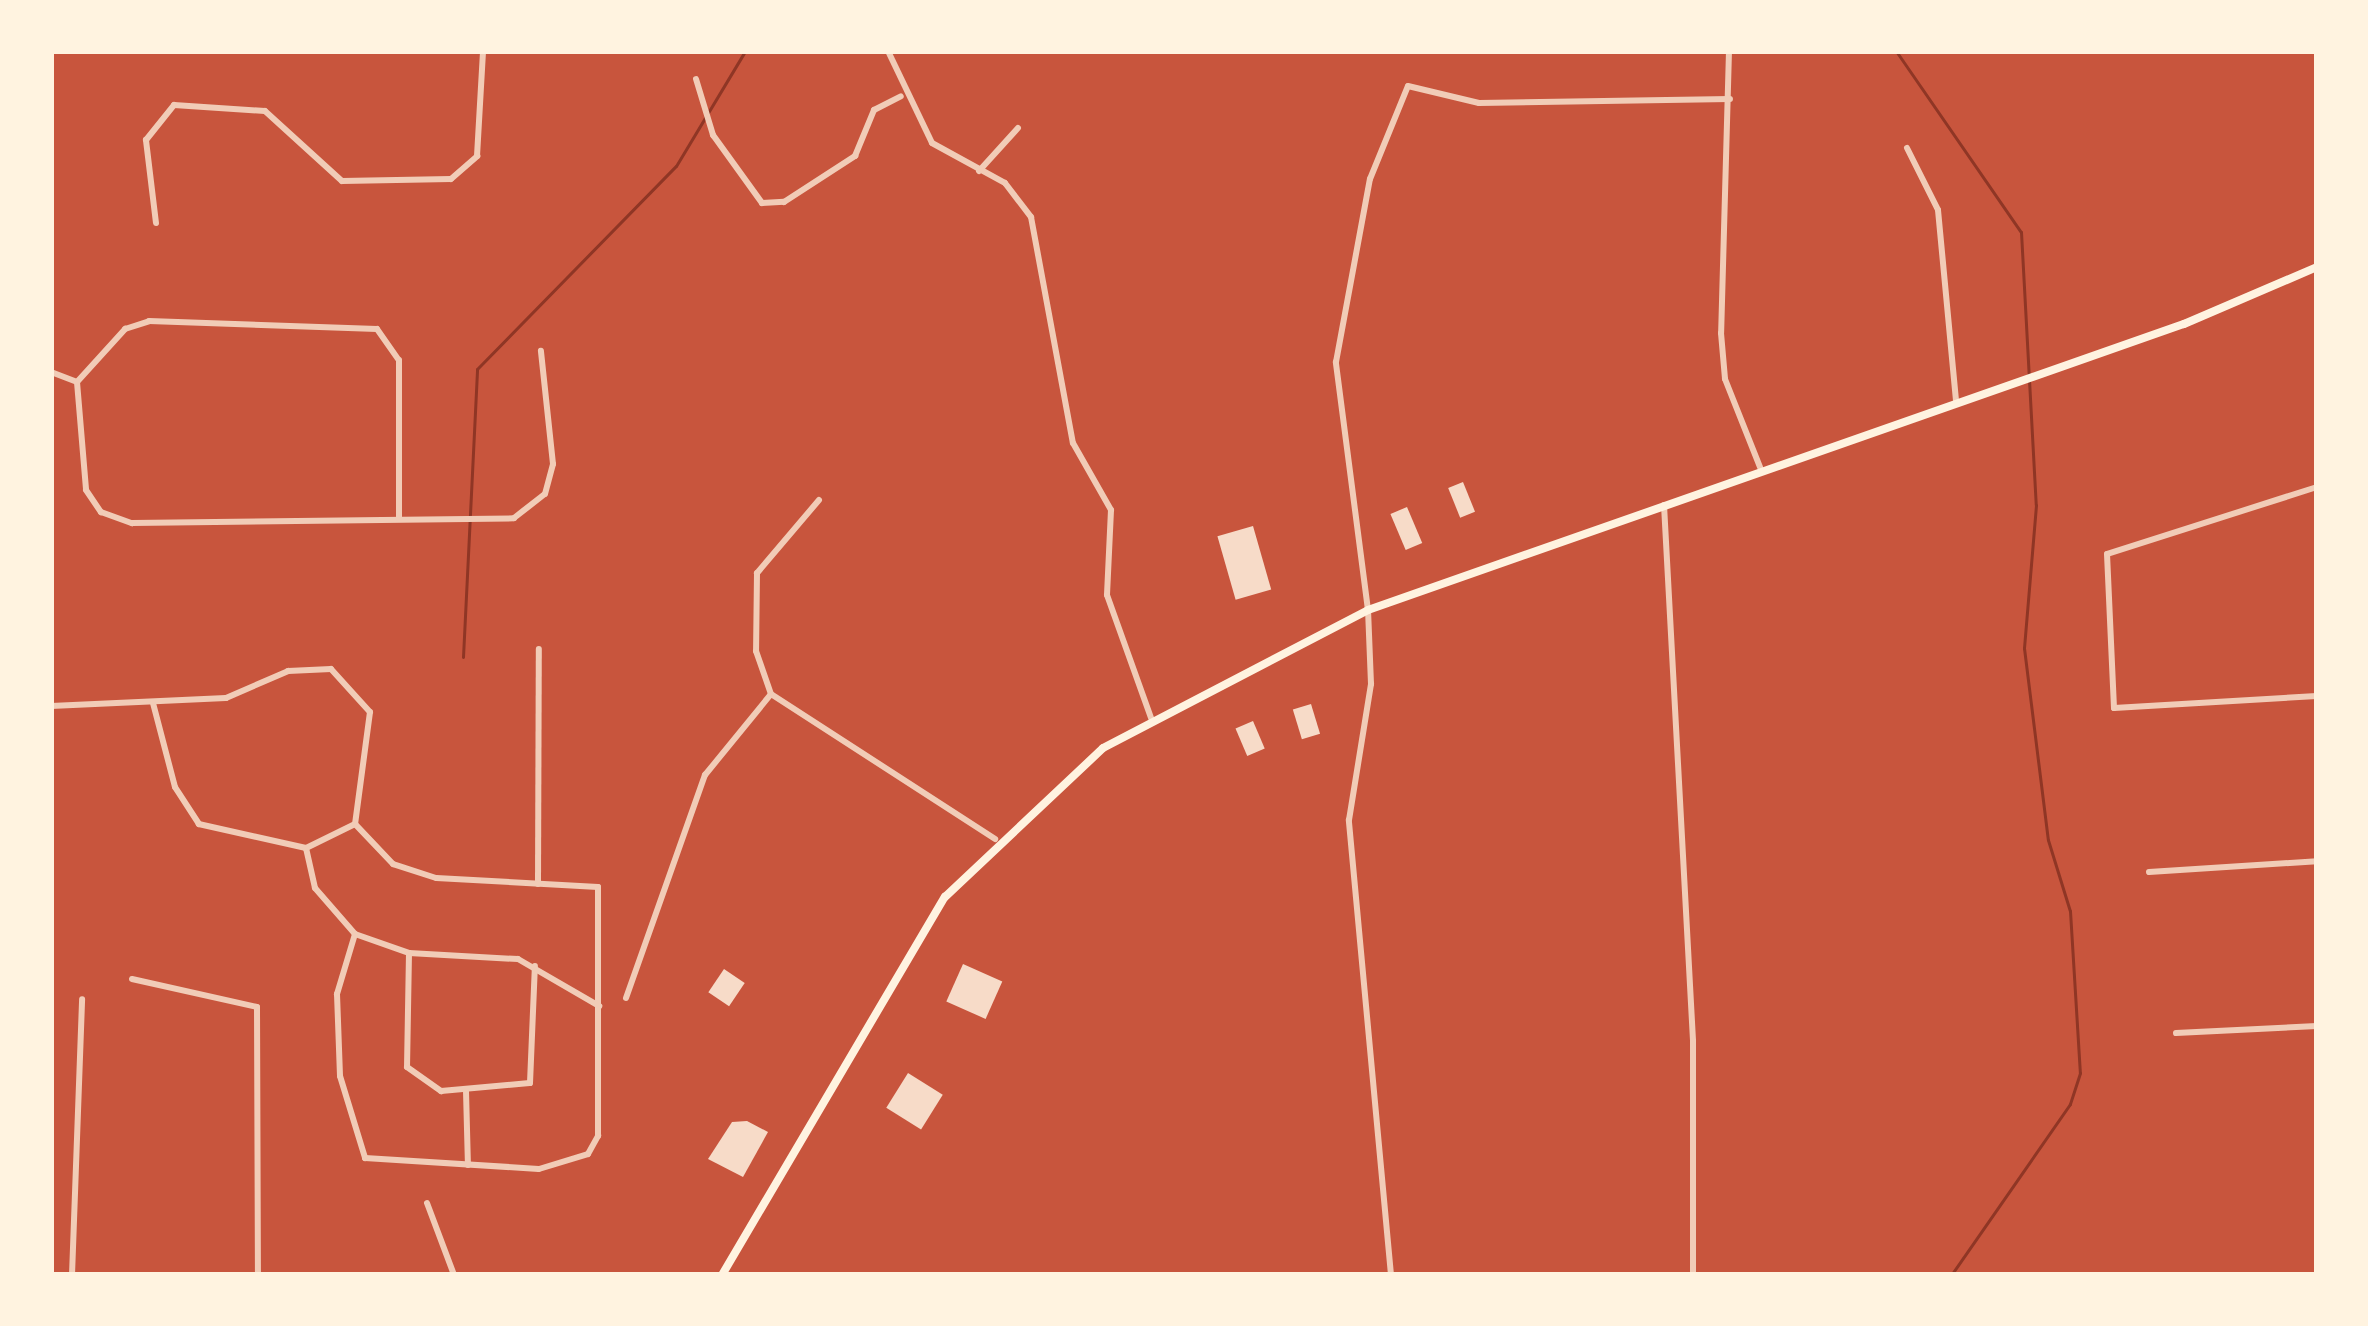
<!DOCTYPE html>
<html>
<head>
<meta charset="utf-8">
<style>
	body { margin:0 }
	#map { position:relative; width:2368px; height:1326px; overflow:hidden; background:#c8553d; font-family:"Source Sans 3",sans-serif }
	div>[style] { position:absolute }
	.stream>* { height:3px; margin:-1.5px; padding:0 1.5px; transform-origin:1.5px; border-radius:1.5px; background:#8f3625 }
	.building>* { inset:0; background:#f7dbc8; transform-origin:0 0 }
	.minor>* { height:6px; margin:-3px; padding:0 3px; transform-origin:3px; border-radius:3px; background:#f1ccb7 }
	.secondary>* { height:8px; margin:-4px; padding:0 4px; transform-origin:4px; border-radius:4px; background:#fff3e0 }
	span { translate:-50% -50%; white-space:nowrap; text-align:center; line-height:1.15; -webkit-text-stroke:9px #fff3e0; paint-order:stroke }
	.frame { position:absolute; inset:0; border:54px solid #fff3e0; pointer-events:none }
</style>
</head>
<body>
<div id="map">
	<div class="stream">
		<i style="left:1896px;top:51px;width:220px;rotate:55.4deg"></i>
		<i style="left:2021px;top:232px;width:273px;rotate:86.9deg"></i>
		<i style="left:2036px;top:505px;width:144px;rotate:94.8deg"></i>
		<i style="left:2024px;top:648px;width:193px;rotate:82.9deg"></i>
		<i style="left:2048px;top:840px;width:74px;rotate:72.8deg"></i>
		<i style="left:2070px;top:911px;width:162px;rotate:86.5deg"></i>
		<i style="left:2080px;top:1073px;width:33px;rotate:108deg"></i>
		<i style="left:2070px;top:1104px;width:208px;rotate:124.8deg"></i>
		<i style="left:463px;top:657px;width:288px;rotate:-87.2deg"></i>
		<i style="left:477px;top:369px;width:284px;rotate:-45.6deg"></i>
		<i style="left:676px;top:166px;width:134px;rotate:-59deg"></i>
	</div>
	<div class="building">
		<i style="left:1463px;top:482px;width:32px;height:16px;rotate:68deg"></i>
		<i style="left:1407px;top:507px;width:39px;height:18px;rotate:67deg"></i>
		<i style="left:1253px;top:526px;width:66px;height:37px;rotate:74deg"></i>
		<i style="left:1311px;top:704px;width:31px;height:19px;rotate:73deg"></i>
		<i style="left:1253px;top:721px;width:30px;height:19px;rotate:67deg"></i>
		<i style="left:963px;top:964px;width:43px;height:41px;rotate:24deg"></i>
		<i style="left:724px;top:969px;width:25px;height:28px;rotate:34deg"></i>
		<i style="left:908px;top:1073px;width:41px;height:41px;rotate:32deg"></i>
		<i style="clip-path:polygon(747px 1121px,768px 1132px,743px 1177px,708px 1159px,732px 1122px)"></i>
	</div>
	<div class="minor">
		<i style="left:888px;top:51px;width:102px;rotate:64.4deg"></i>
		<i style="left:932px;top:143px;width:83px;rotate:28.7deg"></i>
		<i style="left:1005px;top:183px;width:43px;rotate:52.6deg"></i>
		<i style="left:1031px;top:217px;width:230px;rotate:79.5deg"></i>
		<i style="left:1073px;top:443px;width:77px;rotate:60.4deg"></i>
		<i style="left:1111px;top:510px;width:85px;rotate:92.7deg"></i>
		<i style="left:1107px;top:595px;width:131px;rotate:70.3deg"></i>
		<i style="left:1729px;top:51px;width:282px;rotate:91.6deg"></i>
		<i style="left:1721px;top:333px;width:46px;rotate:85deg"></i>
		<i style="left:1725px;top:379px;width:95px;rotate:68.3deg"></i>
		<i style="left:696px;top:79px;width:59px;rotate:73.1deg"></i>
		<i style="left:713px;top:135px;width:84px;rotate:54.2deg"></i>
		<i style="left:762px;top:203px;width:22px;rotate:-3deg"></i>
		<i style="left:784px;top:202px;width:85px;rotate:-32.9deg"></i>
		<i style="left:855px;top:156px;width:50px;rotate:-67.6deg"></i>
		<i style="left:874px;top:110px;width:30px;rotate:-27deg"></i>
		<i style="left:1907px;top:148px;width:69px;rotate:63.4deg"></i>
		<i style="left:1938px;top:210px;width:191px;rotate:84.6deg"></i>
		<i style="left:979px;top:171px;width:58px;rotate:-47.8deg"></i>
		<i style="left:156px;top:223px;width:84px;rotate:-96.9deg"></i>
		<i style="left:146px;top:140px;width:45px;rotate:-51.3deg"></i>
		<i style="left:174px;top:105px;width:91px;rotate:3.8deg"></i>
		<i style="left:265px;top:111px;width:104px;rotate:42.3deg"></i>
		<i style="left:342px;top:181px;width:109px;rotate:-1.1deg"></i>
		<i style="left:451px;top:179px;width:35px;rotate:-41deg"></i>
		<i style="left:477px;top:156px;width:105px;rotate:-86.7deg"></i>
		<i style="left:51px;top:372px;width:28px;rotate:21deg"></i>
		<i style="left:77px;top:382px;width:108px;rotate:85.2deg"></i>
		<i style="left:86px;top:490px;width:27px;rotate:56deg"></i>
		<i style="left:101px;top:512px;width:33px;rotate:20deg"></i>
		<i style="left:132px;top:523px;width:382px;rotate:-0.7deg"></i>
		<i style="left:514px;top:518px;width:39px;rotate:-38deg"></i>
		<i style="left:545px;top:494px;width:31px;rotate:-75deg"></i>
		<i style="left:553px;top:464px;width:114px;rotate:-96.1deg"></i>
		<i style="left:77px;top:382px;width:72px;rotate:-47.8deg"></i>
		<i style="left:125px;top:329px;width:25px;rotate:-18deg"></i>
		<i style="left:149px;top:321px;width:228px;rotate:2deg"></i>
		<i style="left:377px;top:329px;width:38px;rotate:55deg"></i>
		<i style="left:399px;top:360px;width:158px;rotate:90deg"></i>
		<i style="left:2317px;top:487px;width:220px;rotate:162.3deg"></i>
		<i style="left:2107px;top:554px;width:154px;rotate:87.4deg"></i>
		<i style="left:2114px;top:708px;width:203px;rotate:-3.4deg"></i>
		<i style="left:819px;top:500px;width:96px;rotate:130.3deg"></i>
		<i style="left:757px;top:573px;width:78px;rotate:90.7deg"></i>
		<i style="left:756px;top:651px;width:46px;rotate:70.8deg"></i>
		<i style="left:771px;top:694px;width:267px;rotate:32.9deg"></i>
		<i style="left:1664px;top:505px;width:537px;rotate:86.9deg"></i>
		<i style="left:1693px;top:1041px;width:234px;rotate:90deg"></i>
		<i style="left:51px;top:706px;width:175px;rotate:-2.6deg"></i>
		<i style="left:226px;top:698px;width:68px;rotate:-23.5deg"></i>
		<i style="left:288px;top:671px;width:43px;rotate:-2.7deg"></i>
		<i style="left:331px;top:669px;width:58px;rotate:47.8deg"></i>
		<i style="left:370px;top:712px;width:113px;rotate:97.6deg"></i>
		<i style="left:355px;top:824px;width:55px;rotate:153.9deg"></i>
		<i style="left:306px;top:848px;width:110px;rotate:-167.4deg"></i>
		<i style="left:199px;top:824px;width:44px;rotate:-123deg"></i>
		<i style="left:175px;top:787px;width:87px;rotate:-104.7deg"></i>
		<i style="left:306px;top:848px;width:41px;rotate:77.3deg"></i>
		<i style="left:315px;top:888px;width:61px;rotate:49deg"></i>
		<i style="left:355px;top:934px;width:57px;rotate:19.4deg"></i>
		<i style="left:409px;top:953px;width:109px;rotate:3.2deg"></i>
		<i style="left:518px;top:959px;width:94px;rotate:30.1deg"></i>
		<i style="left:2149px;top:872px;width:168px;rotate:-3.7deg"></i>
		<i style="left:538px;top:884px;width:235px;rotate:-89.8deg"></i>
		<i style="left:355px;top:934px;width:63px;rotate:106.7deg"></i>
		<i style="left:337px;top:994px;width:82px;rotate:87.9deg"></i>
		<i style="left:340px;top:1076px;width:86px;rotate:73deg"></i>
		<i style="left:365px;top:1158px;width:174px;rotate:3.6deg"></i>
		<i style="left:539px;top:1169px;width:51px;rotate:-17deg"></i>
		<i style="left:588px;top:1154px;width:21px;rotate:-61deg"></i>
		<i style="left:598px;top:1136px;width:249px;rotate:-90deg"></i>
		<i style="left:598px;top:887px;width:162px;rotate:-176.8deg"></i>
		<i style="left:436px;top:878px;width:45px;rotate:-162deg"></i>
		<i style="left:393px;top:864px;width:55px;rotate:-133.5deg"></i>
		<i style="left:409px;top:953px;width:114px;rotate:91deg"></i>
		<i style="left:407px;top:1067px;width:42px;rotate:35.2deg"></i>
		<i style="left:441px;top:1091px;width:89px;rotate:-5.1deg"></i>
		<i style="left:530px;top:1083px;width:117px;rotate:-87.6deg"></i>
		<i style="left:132px;top:979px;width:128px;rotate:12.6deg"></i>
		<i style="left:257px;top:1007px;width:268px;rotate:89.8deg"></i>
		<i style="left:626px;top:998px;width:237px;rotate:-70.5deg"></i>
		<i style="left:705px;top:775px;width:104px;rotate:-50.8deg"></i>
		<i style="left:2176px;top:1033px;width:141px;rotate:-2.8deg"></i>
		<i style="left:466px;top:1091px;width:74px;rotate:88.5deg"></i>
		<i style="left:427px;top:1203px;width:77px;rotate:69.4deg"></i>
		<i style="left:72px;top:1275px;width:276px;rotate:-87.9deg"></i>
		<i style="left:1391px;top:1275px;width:457px;rotate:-95.3deg"></i>
		<i style="left:1349px;top:820px;width:138px;rotate:-80.8deg"></i>
		<i style="left:1371px;top:684px;width:74px;rotate:-92.3deg"></i>
		<i style="left:1368px;top:610px;width:250px;rotate:-97.4deg"></i>
		<i style="left:1336px;top:362px;width:186px;rotate:-79.5deg"></i>
		<i style="left:1370px;top:179px;width:100px;rotate:-67.8deg"></i>
		<i style="left:1408px;top:86px;width:73px;rotate:13.5deg"></i>
		<i style="left:1479px;top:103px;width:251px;rotate:-0.9deg"></i>
	</div>
	<div class="secondary">
		<i style="left:722px;top:1275px;width:439px;rotate:-59.5deg"></i>
		<i style="left:945px;top:897px;width:217px;rotate:-43.3deg"></i>
		<i style="left:1103px;top:748px;width:299px;rotate:-27.5deg"></i>
		<i style="left:1368px;top:610px;width:865px;rotate:-19.32deg"></i>
		<i style="left:2184px;top:324px;width:145px;rotate:-23.2deg"></i>
	</div>
	<div class="frame"></div>
</div>
</body>
</html>
